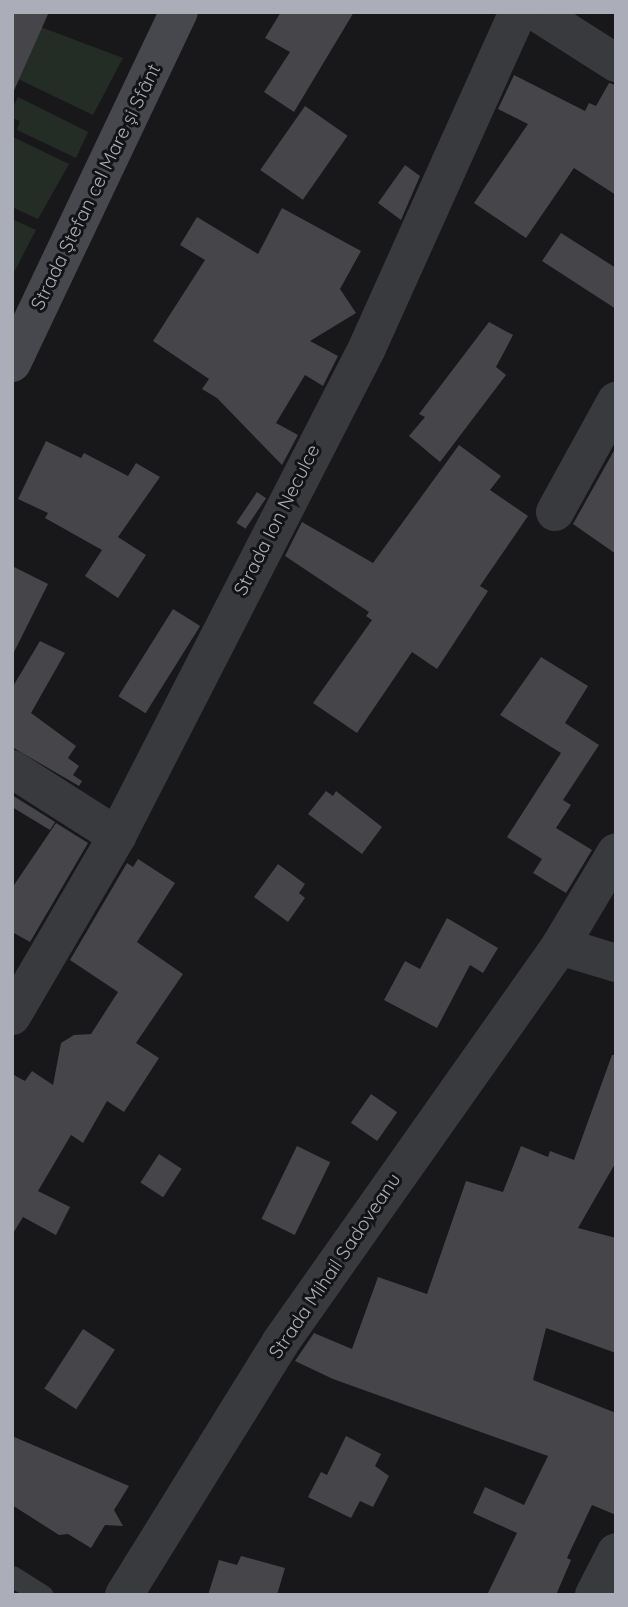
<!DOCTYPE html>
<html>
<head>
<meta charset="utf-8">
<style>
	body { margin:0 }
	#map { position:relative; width:628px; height:1607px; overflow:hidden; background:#18181a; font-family:Quicksand,sans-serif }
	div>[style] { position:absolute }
	.green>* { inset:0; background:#242c26 }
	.building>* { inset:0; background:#45454a; transform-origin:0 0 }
	.lane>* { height:21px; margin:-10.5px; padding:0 10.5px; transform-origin:10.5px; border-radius:10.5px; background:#393a3e }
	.street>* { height:38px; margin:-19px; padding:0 19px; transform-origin:19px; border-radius:19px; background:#393a3e }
	.secondary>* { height:38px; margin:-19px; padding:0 19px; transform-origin:19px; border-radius:19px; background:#47484e }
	span { translate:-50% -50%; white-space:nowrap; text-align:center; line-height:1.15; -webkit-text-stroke:6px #131315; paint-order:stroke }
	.street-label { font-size:19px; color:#abaeb8 }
	.frame { position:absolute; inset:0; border:14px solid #abaeb8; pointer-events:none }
</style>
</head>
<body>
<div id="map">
	<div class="green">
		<i style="clip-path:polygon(38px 26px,123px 58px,93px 115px,16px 78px)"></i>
		<i style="clip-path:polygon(18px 97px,88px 132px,76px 158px,17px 130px,20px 121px,12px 118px,12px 109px)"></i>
		<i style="clip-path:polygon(13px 137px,69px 164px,38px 219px,12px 207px)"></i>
		<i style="clip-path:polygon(12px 219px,36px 230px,12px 276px)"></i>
	</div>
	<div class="building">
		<i style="clip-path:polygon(12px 12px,49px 12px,12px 95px)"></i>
		<i style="clip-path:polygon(281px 12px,354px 12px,294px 112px,264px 92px,290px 52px,265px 38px)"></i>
		<i style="clip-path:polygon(514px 75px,585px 111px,589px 103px,596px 106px,609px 83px,616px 85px,616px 195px,574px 168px,526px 238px,474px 203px,528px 124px,498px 109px)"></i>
		<i style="left:305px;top:106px;width:52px;height:78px;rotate:35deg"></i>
		<i style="clip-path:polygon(405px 165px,420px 176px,401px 220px,378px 203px)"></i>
		<i style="clip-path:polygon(282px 208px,361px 251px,340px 289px,356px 313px,310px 341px,338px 356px,323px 386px,305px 375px,276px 423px,298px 435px,282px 465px,217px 398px,202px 389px,209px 379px,153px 341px,205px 260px,180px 245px,197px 217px,258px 254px)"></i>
		<i style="clip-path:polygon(561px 233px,616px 268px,616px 309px,542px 261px)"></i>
		<i style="clip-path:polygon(489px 322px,513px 335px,496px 367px,506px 375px,440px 462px,409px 436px,425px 417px,419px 414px)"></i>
		<i style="clip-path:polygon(46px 441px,81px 458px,84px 453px,128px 476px,136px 463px,160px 477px,118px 537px,146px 555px,118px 598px,85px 576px,102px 550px,45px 518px,48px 513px,18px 499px)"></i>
		<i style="clip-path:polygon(459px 445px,501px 476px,490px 490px,528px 516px,480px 586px,488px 591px,437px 669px,412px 652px,357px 733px,313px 703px,372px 620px,366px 616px,369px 612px,285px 556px,302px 522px,373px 563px)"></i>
		<i style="clip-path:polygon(616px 447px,616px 554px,573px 524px)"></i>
		<i style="left:257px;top:492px;width:11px;height:37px;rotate:34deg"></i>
		<i style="clip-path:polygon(12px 566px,48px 584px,12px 656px)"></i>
		<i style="left:173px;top:609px;width:32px;height:103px;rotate:32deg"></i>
		<i style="clip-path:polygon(40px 641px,65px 653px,31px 713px,76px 746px,68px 758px,79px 766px,73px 775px,82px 781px,79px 786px,12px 747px,12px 688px)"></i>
		<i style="clip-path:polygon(541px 657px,588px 686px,565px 723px,599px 745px,563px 800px,571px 805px,556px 828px,592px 850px,566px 893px,533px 873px,542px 859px,507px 837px,561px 753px,500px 715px)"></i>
		<i style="clip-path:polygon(326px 791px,333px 796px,336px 791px,382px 827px,362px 854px,308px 814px)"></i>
		<i style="clip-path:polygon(12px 795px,55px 822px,50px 830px,12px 807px)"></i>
		<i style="clip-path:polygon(56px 823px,88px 843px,30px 942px,12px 932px,12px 888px)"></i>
		<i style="clip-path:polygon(138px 859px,175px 883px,137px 942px,183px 974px,136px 1043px,159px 1058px,124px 1112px,107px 1101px,83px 1143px,71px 1135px,38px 1191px,70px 1207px,56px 1235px,23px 1217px,12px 1235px,12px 1074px,25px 1081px,32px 1071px,53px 1085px,61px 1043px,74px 1035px,91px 1034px,118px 992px,70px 960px,127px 863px,133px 867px)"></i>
		<i style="clip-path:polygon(278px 864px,305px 884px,299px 893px,305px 898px,288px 922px,254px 897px)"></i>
		<i style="clip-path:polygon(447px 918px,498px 948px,483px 973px,470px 965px,437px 1028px,384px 1000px,405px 961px,420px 969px)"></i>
		<i style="clip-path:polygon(612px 1055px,616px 1055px,616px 1162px,578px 1228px,616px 1238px,616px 1353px,546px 1328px,533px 1380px,616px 1413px,616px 1515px,592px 1505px,567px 1558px,571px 1560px,556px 1595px,487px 1595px,517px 1533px,473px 1513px,485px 1487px,524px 1505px,548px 1456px,333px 1379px,295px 1361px,314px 1333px,352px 1349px,378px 1277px,427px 1294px,466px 1181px,503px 1192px,521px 1146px,548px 1157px,550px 1151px,574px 1160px)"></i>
		<i style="left:371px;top:1094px;width:32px;height:35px;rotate:35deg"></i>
		<i style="left:297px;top:1146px;width:37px;height:81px;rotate:26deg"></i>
		<i style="left:159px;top:1154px;width:27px;height:34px;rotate:33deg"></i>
		<i style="left:83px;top:1329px;width:38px;height:71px;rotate:33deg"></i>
		<i style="clip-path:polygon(12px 1436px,129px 1486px,114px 1510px,123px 1526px,105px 1525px,91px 1548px,68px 1534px,59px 1535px,12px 1505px)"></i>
		<i style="clip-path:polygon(346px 1436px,381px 1454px,375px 1466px,389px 1476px,373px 1507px,360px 1501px,351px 1518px,308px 1497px,321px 1472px,327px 1475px)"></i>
		<i style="clip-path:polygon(241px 1556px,285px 1568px,277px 1595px,208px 1595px,219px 1560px,237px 1565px)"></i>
	</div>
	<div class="lane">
		<i style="left:12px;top:1576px;width:36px;rotate:32deg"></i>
	</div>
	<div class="street">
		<i style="left:536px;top:12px;width:95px;rotate:32.5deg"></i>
		<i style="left:555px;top:512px;width:127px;rotate:-61.2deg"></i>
		<i style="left:12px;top:769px;width:125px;rotate:32.5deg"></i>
		<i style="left:560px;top:946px;width:59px;rotate:16.9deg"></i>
		<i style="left:12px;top:1016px;width:208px;rotate:-59.7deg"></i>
		<i style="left:117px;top:836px;width:548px;rotate:-62.87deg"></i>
		<i style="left:367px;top:348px;width:368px;rotate:-65.8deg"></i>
		<i style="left:124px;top:1595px;width:296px;rotate:-58.2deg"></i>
		<i style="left:280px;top:1343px;width:486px;rotate:-54.8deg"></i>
		<i style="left:560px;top:946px;width:109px;rotate:-59.2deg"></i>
		<i style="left:594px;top:1595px;width:48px;rotate:-62.9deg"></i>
	</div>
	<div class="secondary">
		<i style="left:12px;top:363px;width:389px;rotate:-64.6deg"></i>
	</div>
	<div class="street-label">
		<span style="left:96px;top:187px;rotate:-64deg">Strada Ștefan cel Mare și Sfânt</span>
		<span style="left:277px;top:520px;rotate:-63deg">Strada Ion Neculce</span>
		<span style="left:335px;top:1266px;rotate:-56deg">Strada Mihail Sadoveanu</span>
	</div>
	<div class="frame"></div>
</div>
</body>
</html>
